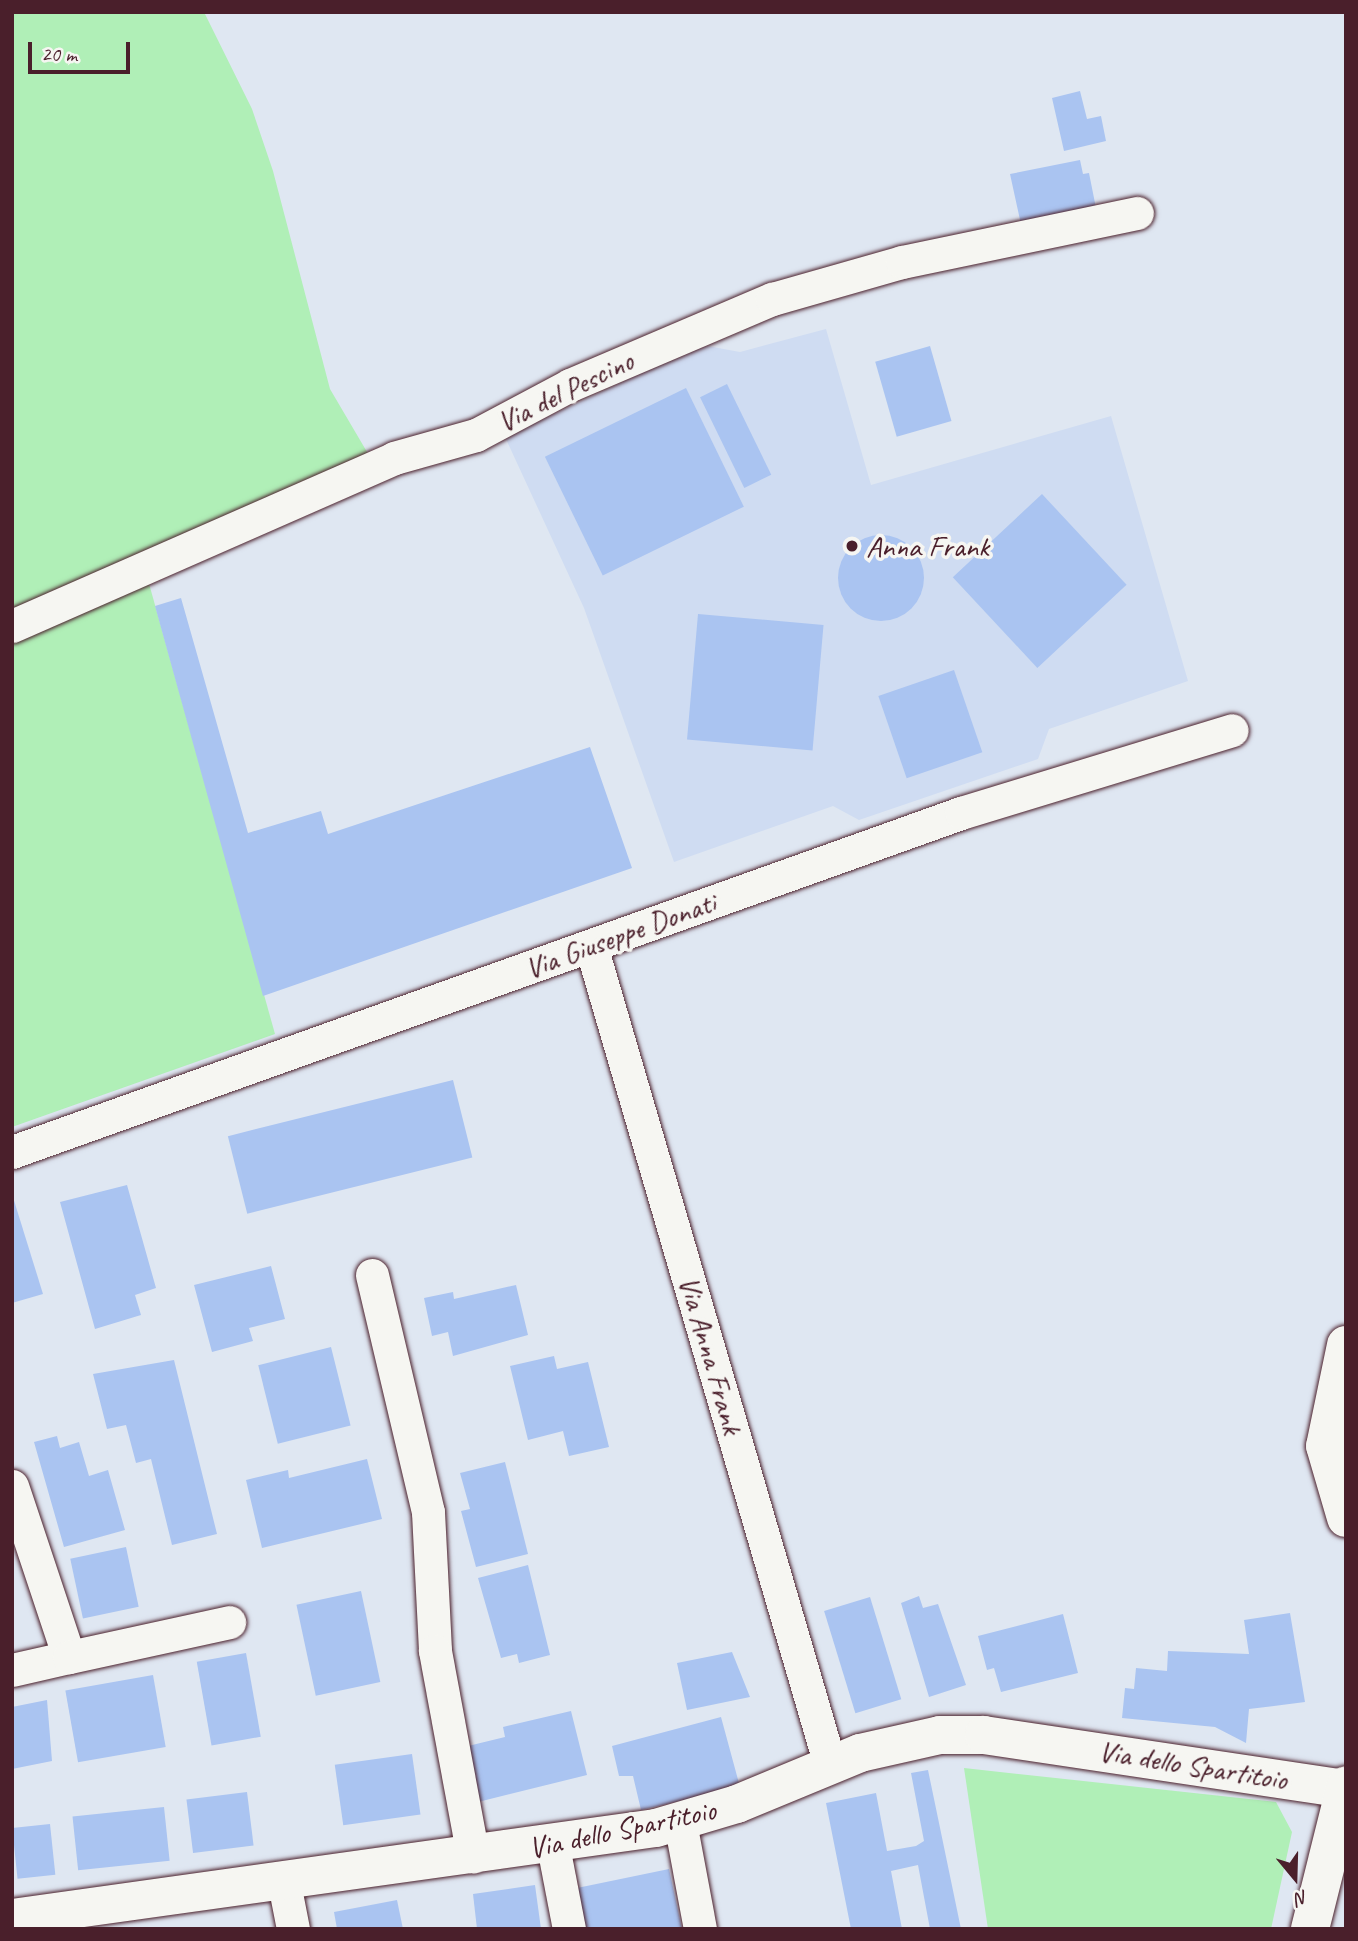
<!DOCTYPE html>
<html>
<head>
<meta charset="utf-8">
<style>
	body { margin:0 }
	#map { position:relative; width:1358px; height:1941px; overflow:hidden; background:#dfe7f2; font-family:Caveat,sans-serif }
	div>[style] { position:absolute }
	.built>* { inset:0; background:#cfdcf2 }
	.green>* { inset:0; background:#b0efb7 }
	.building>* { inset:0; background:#aac4f1; transform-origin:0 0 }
	.round { border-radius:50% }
	.roads { filter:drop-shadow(0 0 2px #4a1f2b) drop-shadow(0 0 2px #4a1f2b) }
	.street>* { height:33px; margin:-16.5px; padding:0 16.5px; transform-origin:16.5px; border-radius:16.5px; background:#f6f6f2 }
	.secondary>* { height:38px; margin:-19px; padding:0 19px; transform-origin:19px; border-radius:19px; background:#f6f6f2 }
	.highway>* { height:38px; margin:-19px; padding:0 19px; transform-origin:19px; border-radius:19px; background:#f6f6f2 }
	.dots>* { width:19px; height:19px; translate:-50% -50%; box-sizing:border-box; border:4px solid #f6f6f2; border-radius:50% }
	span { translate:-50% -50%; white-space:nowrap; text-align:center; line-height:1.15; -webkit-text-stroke:7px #f6f6f2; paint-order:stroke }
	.street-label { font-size:30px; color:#4a1f2b }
	.poi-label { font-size:30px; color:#4a1f2b }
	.left { translate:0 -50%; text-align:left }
	.frame { position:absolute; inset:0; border:14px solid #4a1f2b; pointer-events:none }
	.north { position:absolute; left:1260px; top:1843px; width:70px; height:70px; -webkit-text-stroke:5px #f6f6f2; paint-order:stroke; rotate:161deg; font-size:19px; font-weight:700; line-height:28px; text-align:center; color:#4a1f2b }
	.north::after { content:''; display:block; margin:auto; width:24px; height:32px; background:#4a1f2b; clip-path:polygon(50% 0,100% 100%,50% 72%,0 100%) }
	.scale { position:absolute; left:28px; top:42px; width:102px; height:32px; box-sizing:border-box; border:4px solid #4a1f2b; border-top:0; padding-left:9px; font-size:21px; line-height:24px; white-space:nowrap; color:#4a1f2b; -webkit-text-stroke:5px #f6f6f2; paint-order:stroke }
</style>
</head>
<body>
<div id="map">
	<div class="built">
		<i style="clip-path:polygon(826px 329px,871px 485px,1111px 416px,1188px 681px,1049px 729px,1038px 759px,859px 820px,833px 806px,674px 862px,584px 608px,505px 437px,702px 345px,740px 352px)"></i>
	</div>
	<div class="green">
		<i style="clip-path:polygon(12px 12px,204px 12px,252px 109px,273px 171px,330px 389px,370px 457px,12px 616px)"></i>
		<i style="clip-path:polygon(148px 580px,275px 1034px,12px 1127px,12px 640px)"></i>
		<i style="clip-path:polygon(964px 1768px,1276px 1802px,1292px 1832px,1271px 1929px,988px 1929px)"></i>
	</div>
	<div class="building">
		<i style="clip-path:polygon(1080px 91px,1087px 119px,1101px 116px,1106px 141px,1064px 151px,1052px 98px)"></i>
		<i style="clip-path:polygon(1080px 160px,1083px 174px,1089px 173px,1097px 213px,1022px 229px,1010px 174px)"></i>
		<i style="left:930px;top:346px;width:78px;height:57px;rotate:74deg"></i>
		<i style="left:727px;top:384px;width:101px;height:30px;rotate:64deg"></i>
		<i style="left:686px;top:388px;width:132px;height:157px;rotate:64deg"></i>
		<i style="left:1042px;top:494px;width:124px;height:122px;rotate:47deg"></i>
		<i class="round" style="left:838px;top:535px;width:86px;height:86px"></i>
		<i style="clip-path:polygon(181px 598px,248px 833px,321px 811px,328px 834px,590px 747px,632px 868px,263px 996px,155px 606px)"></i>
		<i style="left:698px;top:614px;width:126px;height:126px;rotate:5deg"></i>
		<i style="left:954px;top:670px;width:87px;height:80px;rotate:71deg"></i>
		<i style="left:453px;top:1080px;width:80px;height:232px;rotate:76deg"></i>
		<i style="clip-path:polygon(127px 1185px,156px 1288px,135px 1295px,141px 1315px,95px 1329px,60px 1202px)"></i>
		<i style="clip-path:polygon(12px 1194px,43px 1294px,12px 1303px)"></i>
		<i style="clip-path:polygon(271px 1266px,285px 1319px,249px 1328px,253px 1341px,212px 1352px,194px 1285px)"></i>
		<i style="clip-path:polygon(516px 1285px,528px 1335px,453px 1356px,448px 1332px,432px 1336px,424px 1298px,453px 1292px,454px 1299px)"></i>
		<i style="left:331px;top:1347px;width:81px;height:75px;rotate:76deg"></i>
		<i style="clip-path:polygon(554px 1356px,557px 1369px,588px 1362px,609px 1447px,569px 1456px,563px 1431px,528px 1440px,510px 1366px)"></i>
		<i style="clip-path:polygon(174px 1360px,217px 1534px,172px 1545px,151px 1459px,136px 1463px,126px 1425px,107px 1429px,93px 1374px)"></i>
		<i style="clip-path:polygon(57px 1436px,60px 1448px,79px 1442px,89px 1476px,108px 1470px,125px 1530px,64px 1547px,34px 1442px)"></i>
		<i style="clip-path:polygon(367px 1459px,382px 1519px,262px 1548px,246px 1480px,288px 1470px,289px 1478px)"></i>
		<i style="clip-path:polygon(505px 1462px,528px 1554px,476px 1567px,461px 1511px,470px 1509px,460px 1473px)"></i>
		<i style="left:126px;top:1547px;width:61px;height:57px;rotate:78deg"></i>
		<i style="clip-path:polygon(528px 1565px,550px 1655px,519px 1663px,517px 1654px,501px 1658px,478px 1578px)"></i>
		<i style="left:361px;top:1591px;width:93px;height:66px;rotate:78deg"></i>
		<i style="clip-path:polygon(919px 1596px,923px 1608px,938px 1604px,966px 1685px,929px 1697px,901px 1603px)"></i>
		<i style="left:870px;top:1597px;width:107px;height:48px;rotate:73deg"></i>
		<i style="clip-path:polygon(1290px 1613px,1305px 1702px,1249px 1709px,1246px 1743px,1215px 1727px,1122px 1718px,1125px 1688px,1134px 1689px,1136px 1668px,1167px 1671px,1168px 1651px,1249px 1654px,1244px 1620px)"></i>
		<i style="clip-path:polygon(1063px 1614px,1078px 1673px,1001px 1692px,994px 1668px,987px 1670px,978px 1636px)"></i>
		<i style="clip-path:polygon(732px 1652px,750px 1697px,687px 1710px,677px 1663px)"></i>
		<i style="left:246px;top:1653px;width:85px;height:50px;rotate:80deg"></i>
		<i style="left:153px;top:1675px;width:73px;height:89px;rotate:80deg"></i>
		<i style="clip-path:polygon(47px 1700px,52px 1761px,12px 1769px,12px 1707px)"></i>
		<i style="clip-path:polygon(571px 1711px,587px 1775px,478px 1802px,464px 1747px,505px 1737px,503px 1727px)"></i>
		<i style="clip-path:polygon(721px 1717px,740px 1787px,641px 1810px,633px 1776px,619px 1776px,612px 1746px)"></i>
		<i style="left:412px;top:1754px;width:61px;height:78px;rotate:82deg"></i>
		<i style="clip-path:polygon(928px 1770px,961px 1929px,930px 1929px,918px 1865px,891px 1871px,902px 1929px,851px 1929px,826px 1803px,876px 1793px,887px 1851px,916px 1846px,924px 1841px,911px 1773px)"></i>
		<i style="left:247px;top:1792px;width:54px;height:61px;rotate:83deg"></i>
		<i style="left:164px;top:1807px;width:54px;height:92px;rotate:84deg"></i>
		<i style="left:50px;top:1824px;width:51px;height:38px;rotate:84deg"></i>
		<i style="clip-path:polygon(669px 1869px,682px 1929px,586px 1929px,577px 1888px)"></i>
		<i style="clip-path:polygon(535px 1885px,541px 1929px,477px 1929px,473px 1894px)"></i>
		<i style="clip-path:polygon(397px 1900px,403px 1929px,337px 1929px,334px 1912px)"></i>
	</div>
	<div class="roads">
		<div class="street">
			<i style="left:12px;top:626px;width:417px;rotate:-23.7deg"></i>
			<i style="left:394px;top:458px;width:85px;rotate:-15.7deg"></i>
			<i style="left:476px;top:435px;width:106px;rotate:-28deg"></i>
			<i style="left:570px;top:385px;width:220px;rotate:-23.1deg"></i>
			<i style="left:772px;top:299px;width:135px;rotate:-15.9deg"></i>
			<i style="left:902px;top:262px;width:240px;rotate:-11.8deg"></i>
			<i style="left:591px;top:946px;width:853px;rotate:73.73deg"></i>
			<i style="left:12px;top:1152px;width:1008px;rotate:-19.66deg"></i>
			<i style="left:961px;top:813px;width:283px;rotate:-17deg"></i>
			<i style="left:372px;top:1275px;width:244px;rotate:76.7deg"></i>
			<i style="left:428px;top:1512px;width:139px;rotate:87.1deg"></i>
			<i style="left:435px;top:1651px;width:209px;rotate:79.5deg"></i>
			<i style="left:12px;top:1486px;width:180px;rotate:71.6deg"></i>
			<i style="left:69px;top:1657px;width:58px;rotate:167.2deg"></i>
			<i style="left:69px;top:1657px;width:164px;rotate:-12.3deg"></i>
			<i style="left:680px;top:1822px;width:109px;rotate:79.4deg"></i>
			<i style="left:553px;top:1846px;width:85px;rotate:79.1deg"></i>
			<i style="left:284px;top:1883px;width:47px;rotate:78.9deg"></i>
		</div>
		<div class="secondary">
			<i style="left:12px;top:1918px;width:650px;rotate:-7.96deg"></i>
			<i style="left:656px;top:1828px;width:84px;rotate:-16.5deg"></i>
			<i style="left:737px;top:1804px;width:133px;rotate:-22.5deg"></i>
			<i style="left:860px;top:1753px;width:82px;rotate:-12.7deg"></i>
			<i style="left:940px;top:1735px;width:44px"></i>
			<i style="left:984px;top:1735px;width:365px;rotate:8.5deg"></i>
			<i style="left:1310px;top:1929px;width:148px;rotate:-76deg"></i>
		</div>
		<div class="highway">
			<i style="left:1346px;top:1345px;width:103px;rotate:101.7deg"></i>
			<i style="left:1325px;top:1446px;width:75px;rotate:73.7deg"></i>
		</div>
	</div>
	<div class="dots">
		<i style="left:852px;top:546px;background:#4a1f2b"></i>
	</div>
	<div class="street-label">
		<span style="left:565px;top:391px;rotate:-26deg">Via del Pescino</span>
		<span style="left:620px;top:935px;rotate:-20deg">Via Giuseppe Donati</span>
		<span style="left:711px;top:1355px;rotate:74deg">Via Anna Frank</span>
		<span style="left:1193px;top:1765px;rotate:9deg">Via dello Spartitoio</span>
		<span style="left:622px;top:1829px;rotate:-12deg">Via dello Spartitoio</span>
	</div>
	<div class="poi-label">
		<span class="left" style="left:866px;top:546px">Anna Frank</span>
	</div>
	<div class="frame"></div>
	<div class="north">N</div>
	<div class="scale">20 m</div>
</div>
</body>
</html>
